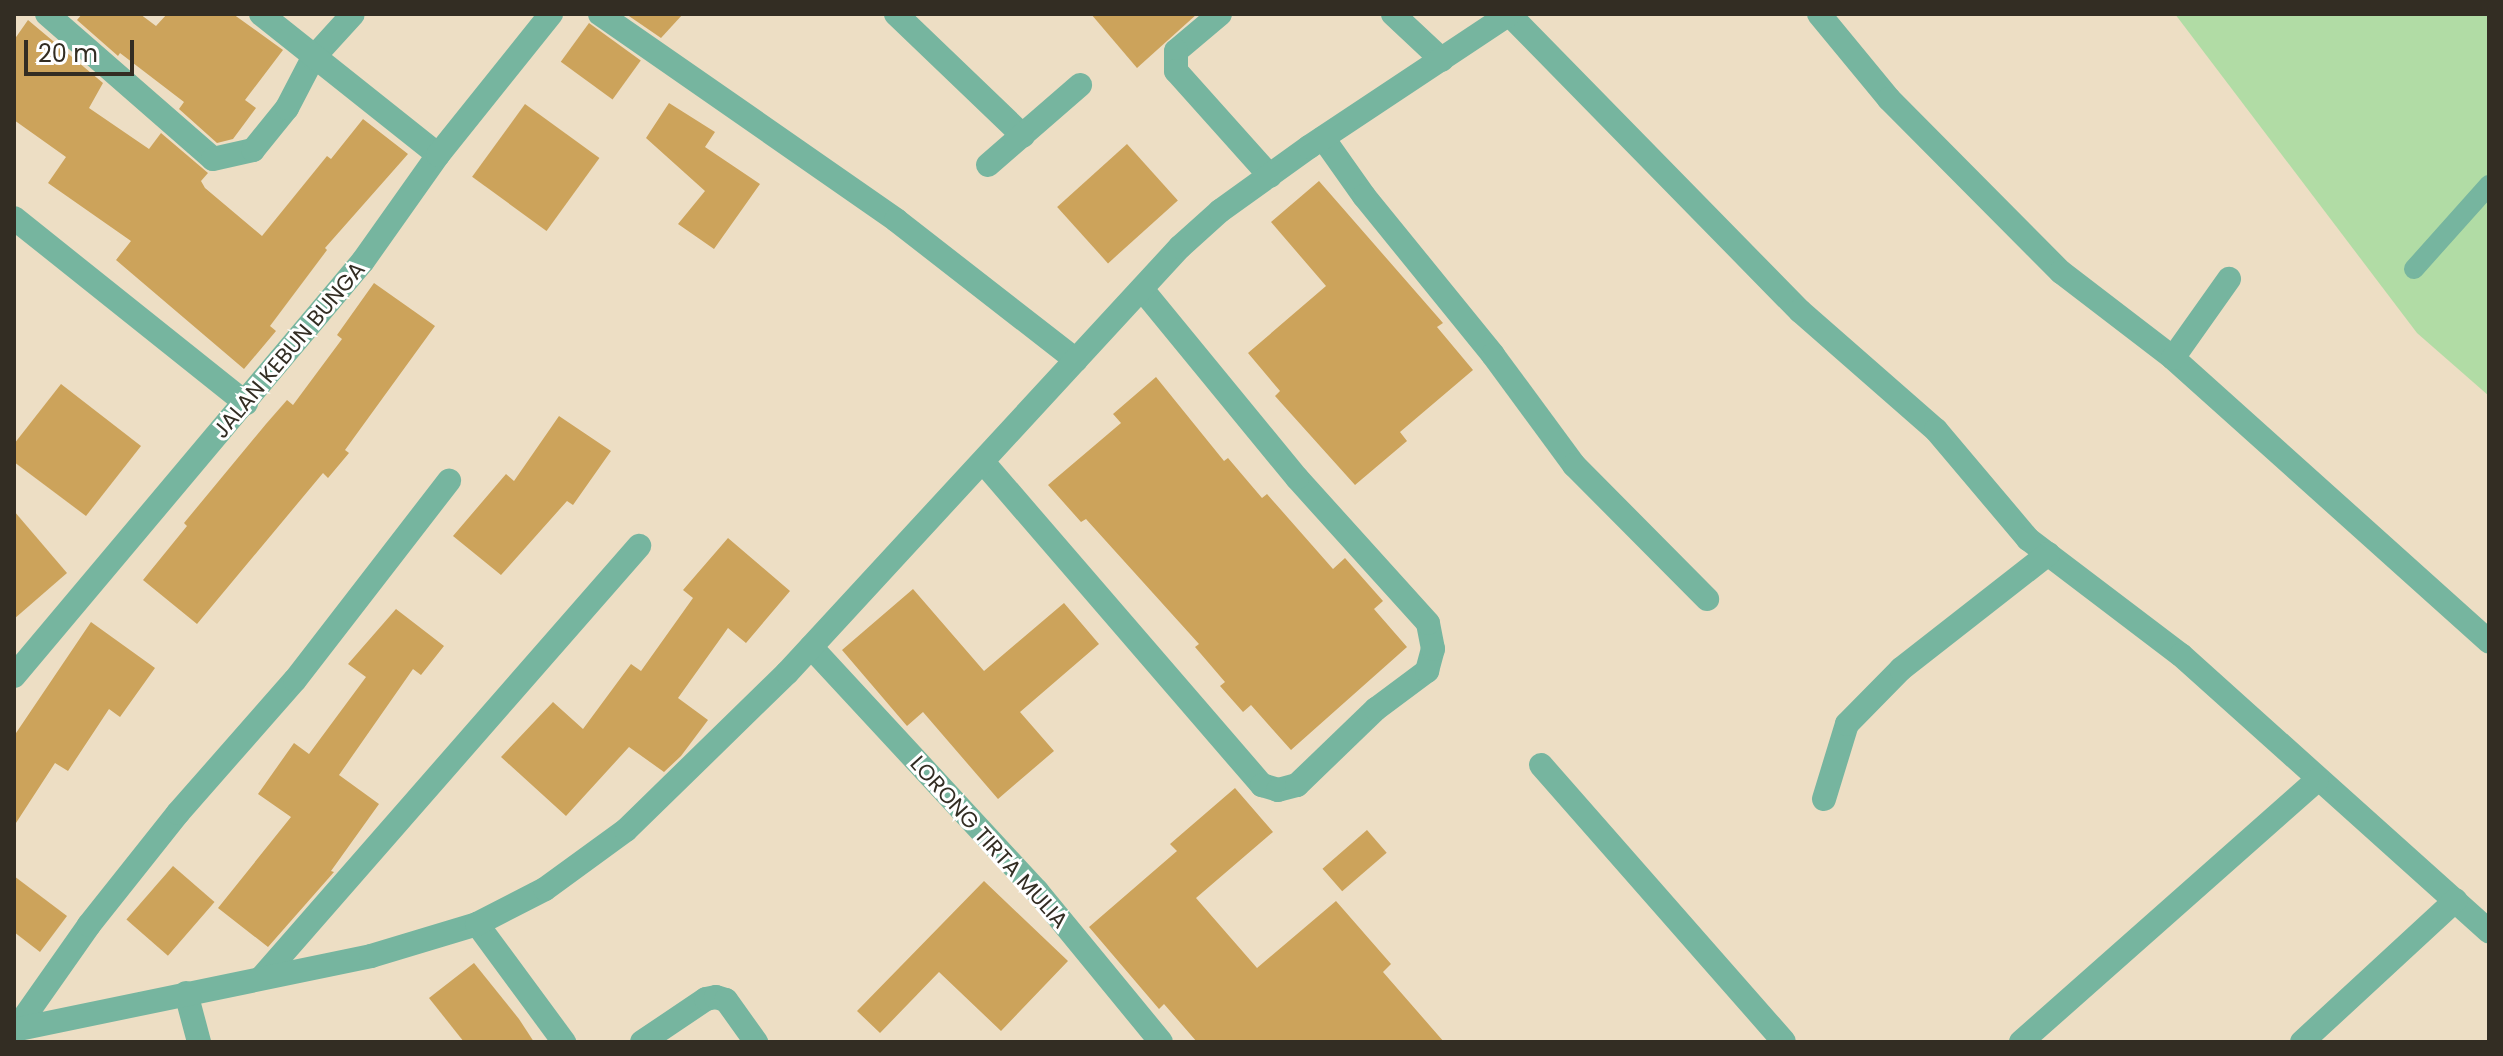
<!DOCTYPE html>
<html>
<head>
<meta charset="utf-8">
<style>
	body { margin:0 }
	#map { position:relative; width:2503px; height:1056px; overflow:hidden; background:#eddec4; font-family:Poppins,sans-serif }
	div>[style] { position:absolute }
	.green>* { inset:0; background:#b1dca5 }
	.building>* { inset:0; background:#cca35b; transform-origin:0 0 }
	.service>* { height:20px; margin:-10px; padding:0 10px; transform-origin:10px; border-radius:10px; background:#76b59f }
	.minor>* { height:24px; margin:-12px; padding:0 12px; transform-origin:12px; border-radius:12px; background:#76b59f }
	span { translate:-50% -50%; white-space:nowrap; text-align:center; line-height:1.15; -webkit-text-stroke:6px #fff; paint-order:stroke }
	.street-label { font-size:22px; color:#332d23 }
	.frame { position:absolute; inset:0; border:16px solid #332d23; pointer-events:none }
	.scale { position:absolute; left:24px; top:40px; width:110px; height:36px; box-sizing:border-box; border:4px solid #332d23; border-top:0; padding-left:10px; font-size:24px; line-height:28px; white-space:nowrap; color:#332d23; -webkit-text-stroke:6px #fff; paint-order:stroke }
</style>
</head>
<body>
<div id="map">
	<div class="green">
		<i style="clip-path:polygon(2175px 14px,2489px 14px,2489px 396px,2417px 333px)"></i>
	</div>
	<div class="building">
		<i style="clip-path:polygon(82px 14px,140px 14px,156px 26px,167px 14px,233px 14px,283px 50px,245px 100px,256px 108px,233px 139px,217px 143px,179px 109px,184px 102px,120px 53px,118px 56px,77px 20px)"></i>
		<i style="clip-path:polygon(626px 14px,683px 14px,661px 38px)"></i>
		<i style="clip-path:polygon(1091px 14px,1197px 14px,1137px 68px)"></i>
		<i style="clip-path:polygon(28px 20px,103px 83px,89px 108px,149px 149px,161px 133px,208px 173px,201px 181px,205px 188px,262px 236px,327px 156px,331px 159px,363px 119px,408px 154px,325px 248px,327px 250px,270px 326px,276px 331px,244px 369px,116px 260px,131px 241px,48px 183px,66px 157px,14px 120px,14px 40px)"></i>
		<i style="left:589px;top:23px;width:64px;height:48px;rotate:36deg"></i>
		<i style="clip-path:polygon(669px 103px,715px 132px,705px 147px,760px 184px,714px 249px,678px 224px,705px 191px,646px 138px)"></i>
		<i style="left:525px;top:104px;width:92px;height:90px;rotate:36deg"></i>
		<i style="left:1127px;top:144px;width:76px;height:94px;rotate:48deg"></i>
		<i style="clip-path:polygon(1319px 181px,1443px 323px,1437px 327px,1473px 370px,1400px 432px,1407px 441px,1355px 485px,1275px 396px,1280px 391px,1248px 353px,1326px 286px,1271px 222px)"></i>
		<i style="clip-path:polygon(374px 283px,435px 326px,345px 450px,349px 453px,328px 478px,323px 473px,197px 624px,143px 580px,187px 526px,184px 523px,266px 424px,287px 400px,293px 405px,342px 339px,337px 335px)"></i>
		<i style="clip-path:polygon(1156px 377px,1224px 461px,1228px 458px,1262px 498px,1267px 494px,1333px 569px,1345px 558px,1383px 601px,1374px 609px,1407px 647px,1291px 750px,1251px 705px,1243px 712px,1220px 686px,1225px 682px,1195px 647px,1199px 644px,1086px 519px,1081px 522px,1048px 485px,1121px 423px,1113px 414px)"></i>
		<i style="clip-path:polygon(61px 384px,141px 446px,86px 516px,14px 462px,14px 444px)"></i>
		<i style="clip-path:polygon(559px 416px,611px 451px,573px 505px,567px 501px,501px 575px,453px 536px,506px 474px,514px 481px)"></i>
		<i style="clip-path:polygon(14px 511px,67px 573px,14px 619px)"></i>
		<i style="clip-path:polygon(728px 538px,790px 591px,746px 643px,728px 628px,678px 698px,708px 720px,681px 756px,664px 772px,629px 747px,566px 816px,501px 757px,553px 702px,583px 729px,631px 664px,641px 671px,693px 598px,683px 590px)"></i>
		<i style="clip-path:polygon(913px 589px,984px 671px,1064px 603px,1099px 644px,1020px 712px,1054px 751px,998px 799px,923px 712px,907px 726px,842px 650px)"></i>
		<i style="clip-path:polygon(396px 609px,444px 646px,421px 675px,413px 669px,339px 775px,379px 804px,331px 871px,334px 872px,268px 947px,218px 908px,291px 817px,258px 794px,294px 743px,309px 754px,366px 677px,348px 664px)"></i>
		<i style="clip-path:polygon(91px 622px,155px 668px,120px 717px,109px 709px,68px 771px,55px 763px,14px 826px,14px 736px)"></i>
		<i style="clip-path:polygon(1235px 788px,1273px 832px,1196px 898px,1257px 968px,1336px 901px,1391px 964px,1383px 972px,1444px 1042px,1197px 1042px,1164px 1004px,1159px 1009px,1089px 927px,1177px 851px,1170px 844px)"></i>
		<i style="left:1367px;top:830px;width:30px;height:59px;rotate:49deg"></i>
		<i style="left:173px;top:866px;width:55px;height:71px;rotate:41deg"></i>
		<i style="clip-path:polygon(14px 876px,67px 916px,40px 952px,14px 932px)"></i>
		<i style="clip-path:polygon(984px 881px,1068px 961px,1001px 1031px,939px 972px,880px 1033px,857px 1011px)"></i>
		<i style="clip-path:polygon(474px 963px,519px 1019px,534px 1042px,464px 1042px,429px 998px)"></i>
	</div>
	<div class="service">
		<i style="left:2414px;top:269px;width:113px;rotate:-48.2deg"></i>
	</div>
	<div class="minor">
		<i style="left:47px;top:14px;width:220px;rotate:41.1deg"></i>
		<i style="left:213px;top:159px;width:41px;rotate:-12.7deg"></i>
		<i style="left:253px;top:150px;width:54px;rotate:-51deg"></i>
		<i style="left:287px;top:108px;width:56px;rotate:-62.5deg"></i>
		<i style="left:313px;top:58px;width:59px;rotate:-47.7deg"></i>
		<i style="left:261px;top:14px;width:226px;rotate:38.5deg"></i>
		<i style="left:600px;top:14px;width:361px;rotate:34.8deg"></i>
		<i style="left:896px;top:220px;width:228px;rotate:37.9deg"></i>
		<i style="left:896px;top:14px;width:176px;rotate:43.8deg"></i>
		<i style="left:1220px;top:14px;width:57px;rotate:139.9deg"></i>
		<i style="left:1176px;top:51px;width:20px;rotate:90deg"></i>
		<i style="left:1176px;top:71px;width:141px;rotate:48.2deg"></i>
		<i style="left:1393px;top:14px;width:67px;rotate:43.2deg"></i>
		<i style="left:1509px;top:14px;width:416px;rotate:45.6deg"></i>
		<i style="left:1800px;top:311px;width:181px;rotate:41.2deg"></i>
		<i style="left:1936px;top:430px;width:143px;rotate:49.8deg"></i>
		<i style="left:2028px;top:539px;width:192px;rotate:37.2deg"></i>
		<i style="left:2181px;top:655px;width:414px;rotate:41.9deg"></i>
		<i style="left:1819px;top:14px;width:110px;rotate:50.5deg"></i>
		<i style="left:1889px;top:99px;width:244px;rotate:45.2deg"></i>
		<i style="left:2061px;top:272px;width:141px;rotate:37.5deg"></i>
		<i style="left:2173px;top:358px;width:425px;rotate:41.9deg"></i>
		<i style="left:1323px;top:138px;width:71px;rotate:54.7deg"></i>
		<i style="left:1364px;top:196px;width:205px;rotate:50.9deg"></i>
		<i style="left:1493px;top:355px;width:137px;rotate:53.6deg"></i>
		<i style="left:1574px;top:465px;width:189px;rotate:45.2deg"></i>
		<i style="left:988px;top:165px;width:122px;rotate:-41deg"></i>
		<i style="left:14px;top:218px;width:297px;rotate:38.6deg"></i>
		<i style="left:2173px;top:358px;width:97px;rotate:-54.7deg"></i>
		<i style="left:983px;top:462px;width:427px;rotate:49.2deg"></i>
		<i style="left:1262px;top:785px;width:17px;rotate:17deg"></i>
		<i style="left:1278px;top:790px;width:20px;rotate:-15deg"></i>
		<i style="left:1297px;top:785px;width:110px;rotate:-43.9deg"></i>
		<i style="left:1376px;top:709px;width:64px;rotate:-36.7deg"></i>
		<i style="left:1427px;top:671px;width:23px;rotate:-75deg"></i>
		<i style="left:1433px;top:649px;width:26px;rotate:-101deg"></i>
		<i style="left:1428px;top:623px;width:195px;rotate:-132.1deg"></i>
		<i style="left:1297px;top:478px;width:244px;rotate:-129.4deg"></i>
		<i style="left:811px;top:647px;width:333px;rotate:47.2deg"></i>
		<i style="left:1037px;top:891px;width:195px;rotate:50.6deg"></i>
		<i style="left:14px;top:676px;width:542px;rotate:-49.94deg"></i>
		<i style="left:363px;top:261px;width:130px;rotate:-54.7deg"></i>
		<i style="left:438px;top:155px;width:181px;rotate:-51.3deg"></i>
		<i style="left:1541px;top:765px;width:368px;rotate:48.7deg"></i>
		<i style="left:1824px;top:799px;width:78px;rotate:-73deg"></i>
		<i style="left:1847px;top:724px;width:77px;rotate:-45.5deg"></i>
		<i style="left:1901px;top:669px;width:187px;rotate:-38deg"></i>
		<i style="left:477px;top:924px;width:147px;rotate:53.6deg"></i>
		<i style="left:262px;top:977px;width:573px;rotate:-48.82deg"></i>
		<i style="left:186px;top:993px;width:51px;rotate:75.1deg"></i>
		<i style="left:16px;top:1029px;width:127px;rotate:-54.9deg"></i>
		<i style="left:89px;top:925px;width:143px;rotate:-51.5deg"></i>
		<i style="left:178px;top:813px;width:177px;rotate:-48.7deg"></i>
		<i style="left:295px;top:680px;width:252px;rotate:-52.3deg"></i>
		<i style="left:14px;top:1030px;width:365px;rotate:-11.7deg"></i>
		<i style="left:371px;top:956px;width:111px;rotate:-16.8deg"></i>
		<i style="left:477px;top:924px;width:76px;rotate:-27.2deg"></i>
		<i style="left:545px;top:889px;width:100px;rotate:-36.1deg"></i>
		<i style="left:626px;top:830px;width:225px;rotate:-44.3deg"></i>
		<i style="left:787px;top:673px;width:580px;rotate:-47.31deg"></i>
		<i style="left:1180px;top:247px;width:54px;rotate:-42deg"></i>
		<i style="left:1220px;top:211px;width:110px;rotate:-35.7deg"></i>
		<i style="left:1309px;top:147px;width:240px;rotate:-33.6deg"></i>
		<i style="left:642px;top:1042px;width:77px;rotate:-33.9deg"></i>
		<i style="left:706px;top:999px;width:10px;rotate:-11deg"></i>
		<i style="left:716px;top:997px;width:10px;rotate:17deg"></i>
		<i style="left:726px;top:1000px;width:52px;rotate:54.5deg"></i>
		<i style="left:2021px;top:1042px;width:395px;rotate:-41.5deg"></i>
		<i style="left:2302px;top:1042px;width:209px;rotate:-42.7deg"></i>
	</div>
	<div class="street-label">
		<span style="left:289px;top:350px;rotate:-50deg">JALAN KEBUN BUNGA</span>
		<span style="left:989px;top:842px;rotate:48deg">LORONG TIRTA MULIA</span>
	</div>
	<div class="frame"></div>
	<div class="scale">20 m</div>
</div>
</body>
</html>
